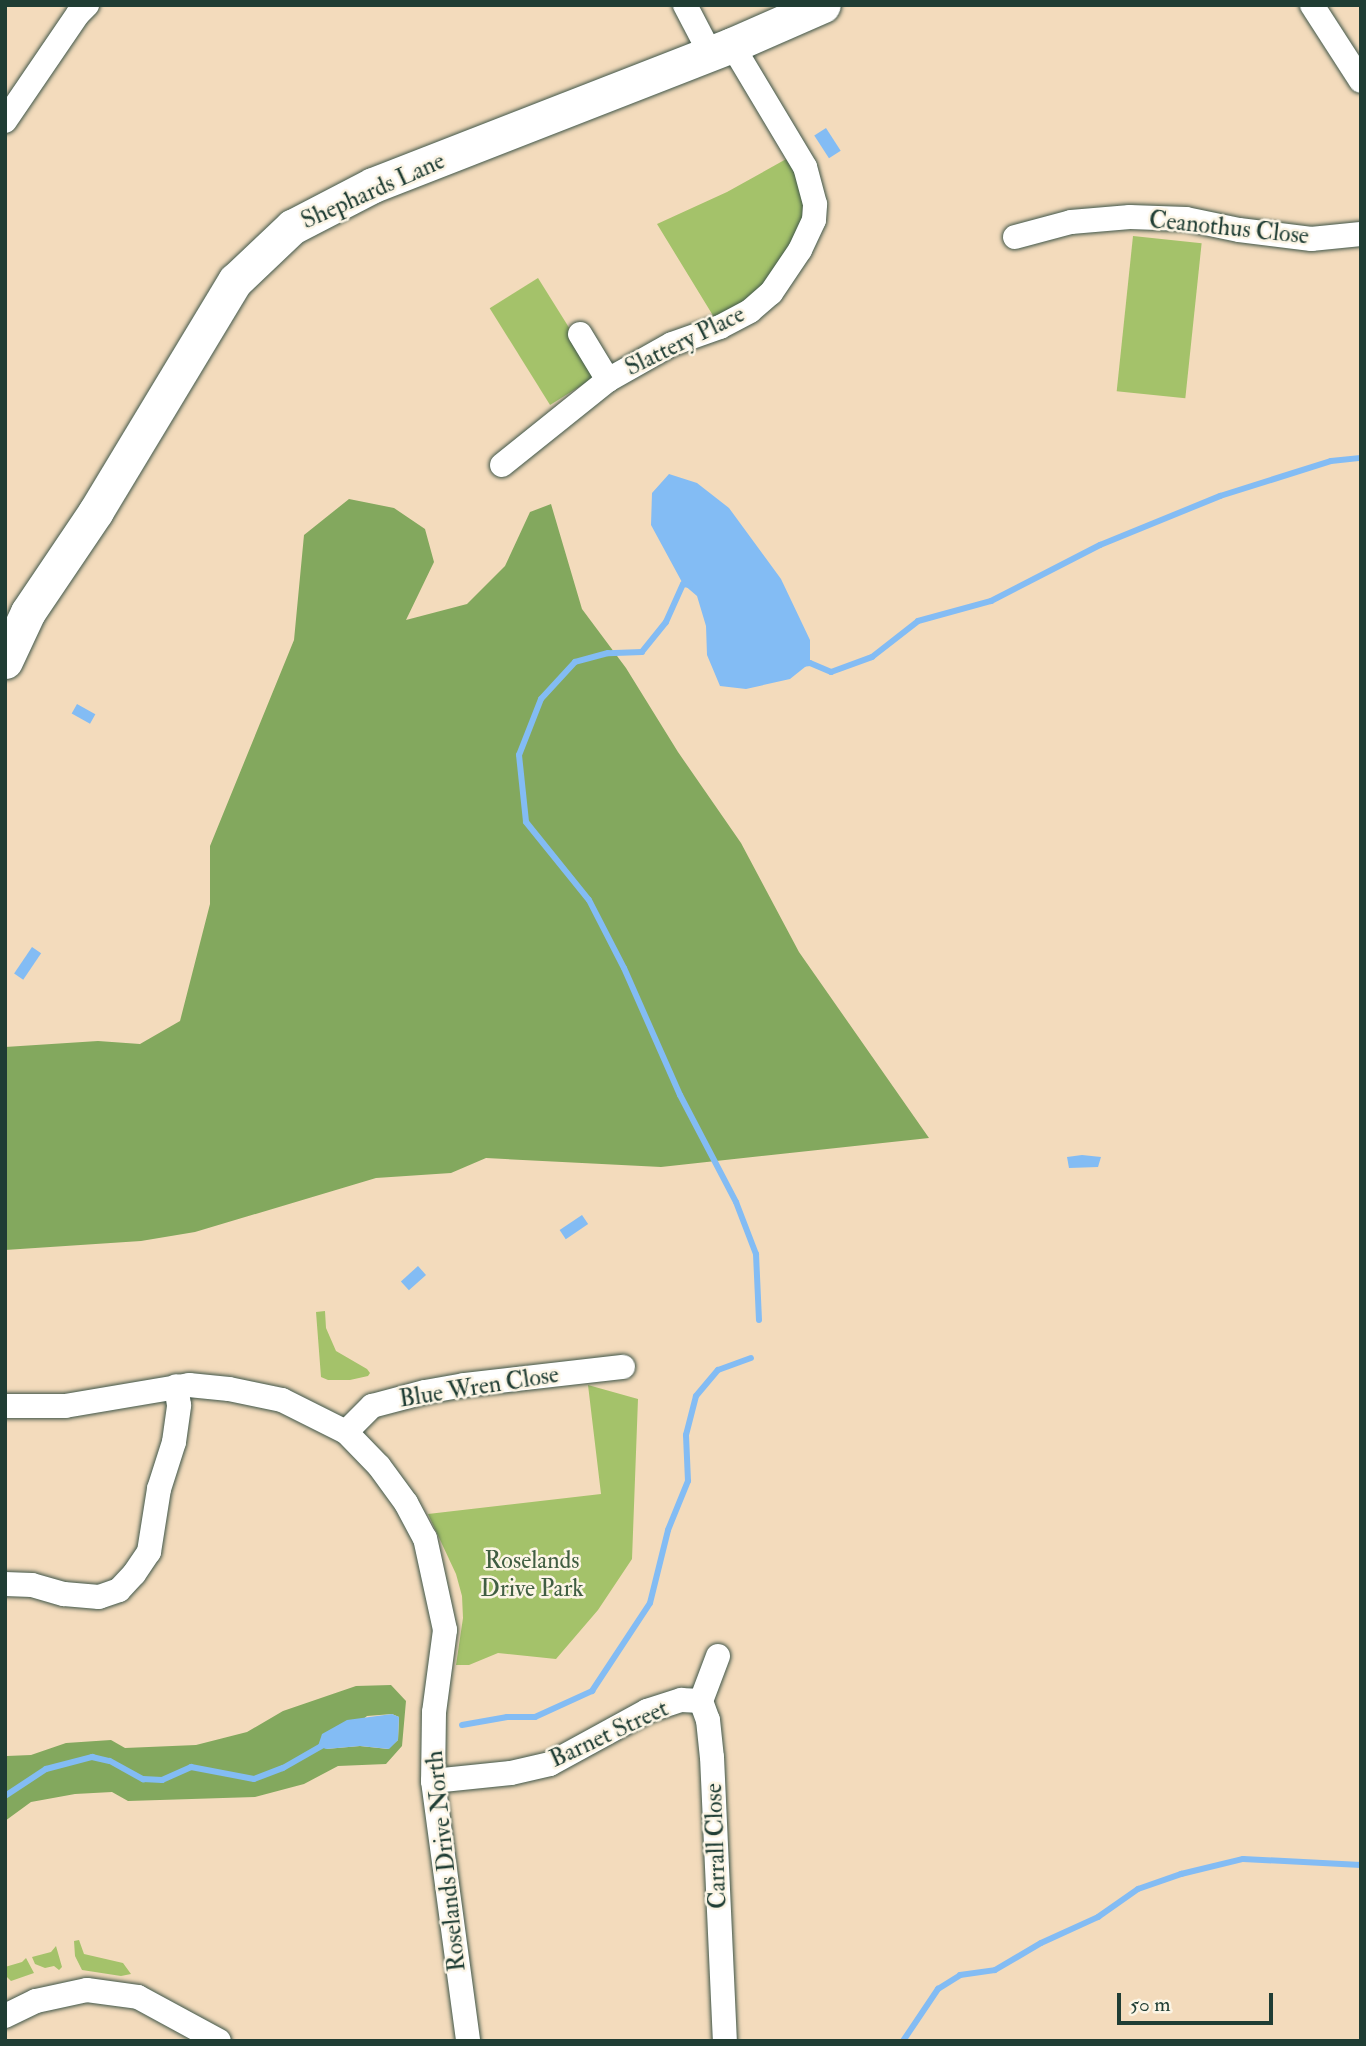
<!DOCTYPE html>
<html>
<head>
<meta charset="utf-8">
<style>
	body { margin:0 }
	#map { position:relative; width:1366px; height:2046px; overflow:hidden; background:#f3dbbc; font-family:"IM FELL Double Pica",serif }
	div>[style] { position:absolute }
	.green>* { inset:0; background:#a4c26a; transform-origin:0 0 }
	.forest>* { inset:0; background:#83a85e }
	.water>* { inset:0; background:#83bcf4; transform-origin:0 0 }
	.stream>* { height:6px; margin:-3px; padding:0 3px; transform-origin:3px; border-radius:3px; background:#83bcf4 }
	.roads { filter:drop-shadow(0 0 2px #3f5548) drop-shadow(0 0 2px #3f5548) }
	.street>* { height:24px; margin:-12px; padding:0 12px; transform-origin:12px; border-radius:12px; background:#fff }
	.secondary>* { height:35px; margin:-17.5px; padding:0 17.5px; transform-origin:17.5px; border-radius:17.5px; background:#fff }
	span { translate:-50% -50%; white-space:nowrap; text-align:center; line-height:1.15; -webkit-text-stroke:5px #fcf5e5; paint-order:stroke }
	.street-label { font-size:24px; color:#1f3d34 }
	.park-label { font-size:24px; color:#405e42 }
	.frame { position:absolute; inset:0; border:7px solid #1f3d34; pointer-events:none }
	.scale { position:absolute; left:1117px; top:1993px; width:156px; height:32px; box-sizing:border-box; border:4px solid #1f3d34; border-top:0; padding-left:9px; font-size:21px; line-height:24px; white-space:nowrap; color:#1f3d34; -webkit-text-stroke:5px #fcf5e5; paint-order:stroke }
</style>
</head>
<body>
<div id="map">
	<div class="green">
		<i style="clip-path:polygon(797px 153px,805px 167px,800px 250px,720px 327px,657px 224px,727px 192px)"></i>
		<i style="left:1133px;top:236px;width:69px;height:156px;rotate:6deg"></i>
		<i style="left:538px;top:278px;width:114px;height:57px;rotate:58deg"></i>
		<i style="clip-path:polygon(325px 1311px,326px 1328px,336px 1351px,367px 1369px,370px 1373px,368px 1376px,350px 1380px,328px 1380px,321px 1377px,316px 1312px)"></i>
		<i style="clip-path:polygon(588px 1385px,638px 1399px,632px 1559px,598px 1610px,556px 1659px,498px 1653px,469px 1665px,456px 1665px,463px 1618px,462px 1596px,456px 1574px,428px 1514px,601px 1494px)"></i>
		<i style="clip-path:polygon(79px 1940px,84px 1954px,123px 1963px,131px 1974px,121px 1976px,82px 1970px,75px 1956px,74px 1941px)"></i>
		<i style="clip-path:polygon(56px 1946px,62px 1967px,59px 1970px,54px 1966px,45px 1968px,35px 1964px,32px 1957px,51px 1952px)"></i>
		<i style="clip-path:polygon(26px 1958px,34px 1973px,11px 1981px,5px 1975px,5px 1967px,22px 1962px)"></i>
	</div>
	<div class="forest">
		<i style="clip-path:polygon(349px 499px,394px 508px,425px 529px,434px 562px,406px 620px,467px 604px,505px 566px,530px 512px,551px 504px,582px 609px,626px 668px,678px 752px,741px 843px,799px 952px,929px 1138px,661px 1167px,486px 1158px,451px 1173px,376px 1178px,195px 1232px,141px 1241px,5px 1250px,5px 1047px,98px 1041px,140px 1044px,180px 1021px,210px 904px,210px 846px,294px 640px,304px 535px)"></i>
		<i style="clip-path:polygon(evenodd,391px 1685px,406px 1701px,402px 1746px,386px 1764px,338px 1766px,304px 1784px,255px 1797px,128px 1801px,112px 1792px,75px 1794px,31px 1802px,5px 1821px,7px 1756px,31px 1755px,66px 1743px,111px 1740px,125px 1748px,196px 1745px,247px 1732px,283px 1711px,356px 1686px,391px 1685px,392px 1714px,399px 1717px,398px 1740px,388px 1749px,360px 1746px,326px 1749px,367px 1716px,392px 1714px)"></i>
	</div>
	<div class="water">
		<i style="left:826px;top:128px;width:27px;height:14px;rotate:57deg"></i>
		<i style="clip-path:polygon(669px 474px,697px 483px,729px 508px,781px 579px,810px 640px,810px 663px,790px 679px,746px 689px,720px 686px,707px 655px,706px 626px,697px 596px,683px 584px,651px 525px,652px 493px)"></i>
		<i style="left:77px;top:704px;width:21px;height:11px;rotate:29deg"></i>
		<i style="left:32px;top:947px;width:11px;height:32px;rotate:34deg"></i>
		<i style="clip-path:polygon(1082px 1155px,1101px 1157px,1098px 1167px,1069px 1168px,1067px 1157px)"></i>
		<i style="left:582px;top:1215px;width:11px;height:27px;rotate:56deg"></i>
		<i style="left:418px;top:1266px;width:12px;height:23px;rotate:48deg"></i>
		<i style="clip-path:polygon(392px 1714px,399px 1717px,398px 1740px,389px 1749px,360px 1746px,326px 1749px,318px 1746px,322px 1734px,347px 1720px)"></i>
	</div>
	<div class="stream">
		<i style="left:690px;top:585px;width:7px;rotate:-172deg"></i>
		<i style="left:683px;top:584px;width:42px;rotate:114.1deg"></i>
		<i style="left:666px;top:622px;width:38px;rotate:129deg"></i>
		<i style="left:642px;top:652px;width:34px;rotate:178deg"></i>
		<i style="left:608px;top:653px;width:34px;rotate:165deg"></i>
		<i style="left:575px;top:662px;width:50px;rotate:132.6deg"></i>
		<i style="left:541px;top:699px;width:60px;rotate:111.4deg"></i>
		<i style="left:519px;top:755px;width:67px;rotate:84deg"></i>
		<i style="left:526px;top:822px;width:100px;rotate:51.1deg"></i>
		<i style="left:589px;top:900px;width:76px;rotate:62.8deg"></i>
		<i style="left:624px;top:968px;width:139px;rotate:66.2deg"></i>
		<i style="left:680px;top:1095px;width:121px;rotate:62.4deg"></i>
		<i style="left:736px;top:1202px;width:56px;rotate:69deg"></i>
		<i style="left:756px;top:1254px;width:66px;rotate:87.4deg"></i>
		<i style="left:802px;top:664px;width:8px;rotate:-7deg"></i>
		<i style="left:810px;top:663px;width:23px;rotate:23deg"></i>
		<i style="left:831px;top:672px;width:44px;rotate:-20.1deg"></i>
		<i style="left:872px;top:657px;width:58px;rotate:-38deg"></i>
		<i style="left:918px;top:621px;width:76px;rotate:-15.3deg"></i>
		<i style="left:991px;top:601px;width:123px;rotate:-27.2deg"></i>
		<i style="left:1100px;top:545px;width:130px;rotate:-22.2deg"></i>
		<i style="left:1220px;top:496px;width:116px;rotate:-17.5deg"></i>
		<i style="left:1331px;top:461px;width:30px;rotate:-6deg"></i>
		<i style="left:462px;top:1725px;width:46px;rotate:-10.1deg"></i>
		<i style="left:507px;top:1717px;width:28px"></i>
		<i style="left:535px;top:1717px;width:63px;rotate:-24.5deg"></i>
		<i style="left:592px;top:1691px;width:105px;rotate:-56.6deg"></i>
		<i style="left:650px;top:1603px;width:75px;rotate:-76.1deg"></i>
		<i style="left:668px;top:1530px;width:53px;rotate:-67.8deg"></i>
		<i style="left:688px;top:1481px;width:46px;rotate:-92.5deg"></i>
		<i style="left:686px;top:1435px;width:40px;rotate:-75.6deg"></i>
		<i style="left:696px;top:1396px;width:34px;rotate:-50deg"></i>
		<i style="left:718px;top:1370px;width:35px;rotate:-20deg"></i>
		<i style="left:5px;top:1796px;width:49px;rotate:-33.4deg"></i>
		<i style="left:46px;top:1769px;width:48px;rotate:-14.6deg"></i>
		<i style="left:92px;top:1757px;width:18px;rotate:13deg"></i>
		<i style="left:110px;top:1761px;width:38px;rotate:29deg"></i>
		<i style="left:143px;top:1779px;width:19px;rotate:3deg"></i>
		<i style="left:162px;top:1780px;width:32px;rotate:-24deg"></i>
		<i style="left:191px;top:1767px;width:64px;rotate:10.8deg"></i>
		<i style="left:254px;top:1779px;width:31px;rotate:-21deg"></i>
		<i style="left:283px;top:1768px;width:48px;rotate:-29.7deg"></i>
		<i style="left:903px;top:2041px;width:63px;rotate:-56.1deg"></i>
		<i style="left:938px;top:1989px;width:26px;rotate:-32deg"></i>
		<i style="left:960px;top:1975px;width:35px;rotate:-8deg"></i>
		<i style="left:995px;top:1970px;width:53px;rotate:-30.4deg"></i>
		<i style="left:1041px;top:1943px;width:63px;rotate:-24.5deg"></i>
		<i style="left:1098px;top:1917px;width:49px;rotate:-35deg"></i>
		<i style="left:1138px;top:1889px;width:46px;rotate:-19.2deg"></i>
		<i style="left:1181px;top:1874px;width:64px;rotate:-13.6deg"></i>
		<i style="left:1243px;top:1859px;width:118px;rotate:2.9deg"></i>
	</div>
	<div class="roads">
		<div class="street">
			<i style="left:685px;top:5px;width:54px;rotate:62.5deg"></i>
			<i style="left:1312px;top:5px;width:90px;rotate:57.2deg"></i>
			<i style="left:5px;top:121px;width:130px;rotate:-55.7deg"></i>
			<i style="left:78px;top:14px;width:13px;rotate:-45deg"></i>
			<i style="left:1015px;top:237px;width:58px;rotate:-15deg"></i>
			<i style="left:1071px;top:222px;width:59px;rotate:-4.8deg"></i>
			<i style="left:1130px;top:217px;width:56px;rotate:2deg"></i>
			<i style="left:1186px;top:219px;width:54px;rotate:11.7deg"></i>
			<i style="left:1239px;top:230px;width:73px;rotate:7.1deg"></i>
			<i style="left:1311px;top:239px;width:50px;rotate:-5.7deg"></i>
			<i style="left:580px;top:334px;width:54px;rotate:58.7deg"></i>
			<i style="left:502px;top:465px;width:136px;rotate:-38.7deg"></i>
			<i style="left:608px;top:380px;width:73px;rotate:-29.4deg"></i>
			<i style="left:672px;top:344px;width:51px;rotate:-19.5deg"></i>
			<i style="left:720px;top:327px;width:34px;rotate:-28deg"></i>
			<i style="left:750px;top:311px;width:28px;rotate:-41deg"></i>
			<i style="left:771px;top:293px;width:52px;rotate:-56deg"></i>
			<i style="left:800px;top:250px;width:33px;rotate:-65deg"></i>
			<i style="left:814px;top:220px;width:16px;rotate:-86deg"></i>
			<i style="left:815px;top:204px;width:38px;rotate:-105deg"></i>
			<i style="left:805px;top:167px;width:142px;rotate:-120.9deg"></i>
			<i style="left:5px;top:1406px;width:60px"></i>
			<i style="left:65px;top:1406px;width:126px;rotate:-9.6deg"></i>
			<i style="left:189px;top:1385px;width:40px;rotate:5.7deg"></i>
			<i style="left:229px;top:1389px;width:54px;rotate:11.7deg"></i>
			<i style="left:282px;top:1400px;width:72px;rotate:26.6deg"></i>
			<i style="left:346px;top:1432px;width:47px;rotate:45.9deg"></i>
			<i style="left:379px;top:1466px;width:46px;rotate:53.9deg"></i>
			<i style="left:406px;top:1503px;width:40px;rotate:62deg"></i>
			<i style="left:425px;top:1538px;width:94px;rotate:77.7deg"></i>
			<i style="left:445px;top:1630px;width:83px;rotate:97.6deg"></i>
			<i style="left:434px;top:1712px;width:69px;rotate:90.8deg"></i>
			<i style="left:433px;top:1781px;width:262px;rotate:82.3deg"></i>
			<i style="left:346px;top:1432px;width:37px;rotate:-45deg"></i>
			<i style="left:372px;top:1406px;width:55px;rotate:-14.8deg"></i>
			<i style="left:425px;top:1392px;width:40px;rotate:-10deg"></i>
			<i style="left:464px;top:1385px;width:160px;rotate:-6.5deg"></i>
			<i style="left:5px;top:1584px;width:27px;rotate:2deg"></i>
			<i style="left:32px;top:1585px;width:33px;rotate:16deg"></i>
			<i style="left:64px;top:1594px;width:35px;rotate:5deg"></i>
			<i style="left:99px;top:1597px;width:21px;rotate:-19deg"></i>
			<i style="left:119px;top:1590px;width:22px;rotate:-47deg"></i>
			<i style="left:134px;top:1574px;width:27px;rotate:-56deg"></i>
			<i style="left:149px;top:1552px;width:64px;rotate:-81deg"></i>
			<i style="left:159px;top:1489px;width:49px;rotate:-72.3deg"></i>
			<i style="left:174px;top:1442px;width:37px;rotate:-82deg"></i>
			<i style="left:179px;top:1405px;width:19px;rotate:-99deg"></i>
			<i style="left:718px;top:1656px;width:48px;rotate:110.7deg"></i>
			<i style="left:701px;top:1701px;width:20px;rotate:70deg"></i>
			<i style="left:708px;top:1720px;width:37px;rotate:84deg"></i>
			<i style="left:712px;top:1757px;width:284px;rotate:87.4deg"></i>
			<i style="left:433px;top:1781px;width:78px;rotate:-5.9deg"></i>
			<i style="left:511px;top:1773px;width:40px;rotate:-13deg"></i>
			<i style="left:550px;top:1764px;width:111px;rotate:-28.7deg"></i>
			<i style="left:647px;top:1711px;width:36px;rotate:-18deg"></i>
			<i style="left:681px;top:1700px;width:20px;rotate:3deg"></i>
			<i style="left:5px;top:2016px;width:34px;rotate:-26deg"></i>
			<i style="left:36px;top:2001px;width:52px;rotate:-12.2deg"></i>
			<i style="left:87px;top:1990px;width:51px;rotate:7.8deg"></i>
			<i style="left:138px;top:1997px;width:92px;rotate:28.5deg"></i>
		</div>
		<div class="secondary">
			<i style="left:5px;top:661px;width:54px;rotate:-64.9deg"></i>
			<i style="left:28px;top:612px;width:122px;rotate:-56deg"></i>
			<i style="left:96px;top:511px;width:269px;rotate:-58.9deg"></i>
			<i style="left:235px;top:281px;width:79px;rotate:-43.5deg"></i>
			<i style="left:292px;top:227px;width:91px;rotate:-27.4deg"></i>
			<i style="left:373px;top:185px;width:385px;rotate:-21.3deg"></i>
			<i style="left:732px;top:45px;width:99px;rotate:-23.7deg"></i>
		</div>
	</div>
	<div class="street-label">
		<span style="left:373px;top:191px;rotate:-24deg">Shephards Lane</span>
		<span style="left:1229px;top:228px;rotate:6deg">Ceanothus Close</span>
		<span style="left:685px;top:341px;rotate:-26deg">Slattery Place</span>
		<span style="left:479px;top:1387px;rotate:-9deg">Blue Wren Close</span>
		<span style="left:609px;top:1734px;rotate:-25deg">Barnet Street</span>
		<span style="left:716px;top:1846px;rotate:-92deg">Carrall Close</span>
		<span style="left:446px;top:1861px;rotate:-96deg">Roselands Drive North</span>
	</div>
	<div class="park-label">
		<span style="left:532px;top:1575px">Roselands<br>Drive Park</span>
	</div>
	<div class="frame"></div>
	<div class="scale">50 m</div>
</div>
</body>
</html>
